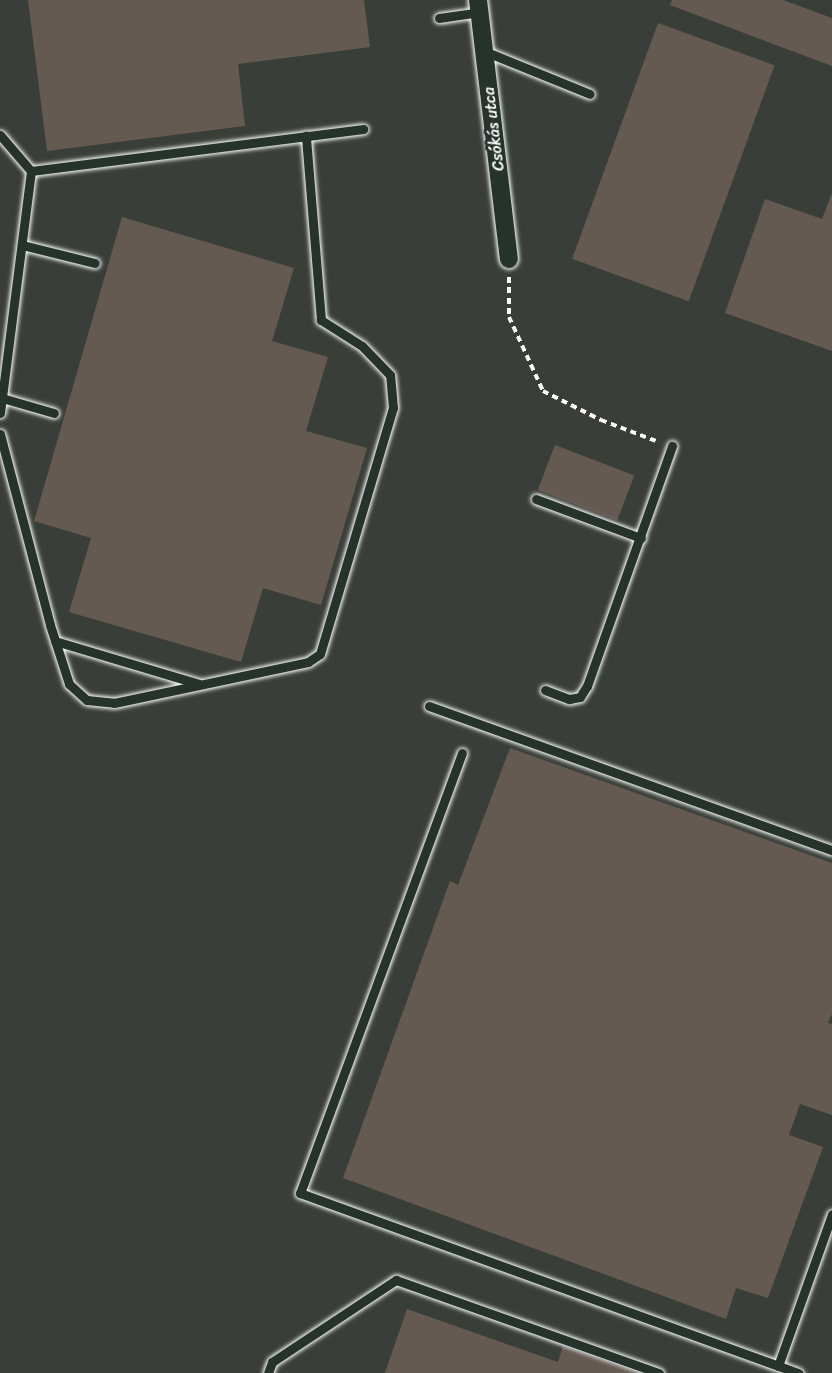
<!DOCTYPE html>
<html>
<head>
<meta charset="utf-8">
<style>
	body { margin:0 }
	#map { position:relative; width:832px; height:1373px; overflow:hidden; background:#26332d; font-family:Sriracha,sans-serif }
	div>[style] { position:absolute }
	.built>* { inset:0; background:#393f38; transform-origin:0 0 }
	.building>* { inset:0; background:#655a52; transform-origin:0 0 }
	.path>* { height:4px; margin-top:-2px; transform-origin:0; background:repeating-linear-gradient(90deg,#fff 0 6px,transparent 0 10.5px) }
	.roads { filter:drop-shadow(0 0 2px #fff) drop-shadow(0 0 2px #fff) }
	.service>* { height:9px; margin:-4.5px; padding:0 4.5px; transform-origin:4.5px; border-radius:4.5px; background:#26332d }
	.minor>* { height:18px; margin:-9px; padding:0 9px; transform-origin:9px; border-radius:9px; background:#26332d }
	span { translate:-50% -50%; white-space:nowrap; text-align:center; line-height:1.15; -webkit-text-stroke:6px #26332d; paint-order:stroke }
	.street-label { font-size:16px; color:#fff }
</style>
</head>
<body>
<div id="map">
	<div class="built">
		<i style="left:0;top:0;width:832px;height:1373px"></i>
	</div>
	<div class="building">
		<i style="clip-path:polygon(28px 0,364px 0,370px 47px,238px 64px,245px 126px,47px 151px)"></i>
		<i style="clip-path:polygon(672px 0,783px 0,832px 18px,832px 66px,670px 5px)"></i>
		<i style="left:658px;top:23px;width:124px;height:251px;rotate:20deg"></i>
		<i style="clip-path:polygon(832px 193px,832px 351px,725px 313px,765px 199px,822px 219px)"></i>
		<i style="clip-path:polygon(122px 217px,294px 268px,272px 341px,328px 357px,306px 431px,367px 448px,321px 605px,263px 588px,241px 662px,69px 612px,91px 538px,34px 521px)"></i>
		<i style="left:555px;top:445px;width:85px;height:48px;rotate:21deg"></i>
		<i style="clip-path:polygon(510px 748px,832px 863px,832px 1014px,828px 1023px,832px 1024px,832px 1115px,800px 1104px,789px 1135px,823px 1147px,768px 1298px,736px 1288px,726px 1319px,343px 1178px,450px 881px,458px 885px)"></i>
		<i style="clip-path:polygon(407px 1309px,558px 1362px,563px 1346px,638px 1373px,385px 1373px)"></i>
	</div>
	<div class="path">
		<i style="left:509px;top:277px;width:40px;rotate:90deg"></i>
		<i style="left:509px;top:317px;width:81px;rotate:65.3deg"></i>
		<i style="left:543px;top:391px;width:65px;rotate:26.6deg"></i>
		<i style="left:601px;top:420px;width:62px;rotate:20.8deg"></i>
	</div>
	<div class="roads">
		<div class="service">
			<i style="left:439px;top:18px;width:41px;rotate:-8.3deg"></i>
			<i style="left:484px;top:51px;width:114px;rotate:22.1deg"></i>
			<i style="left:0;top:135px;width:48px;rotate:49.3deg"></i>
			<i style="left:31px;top:171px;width:335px;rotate:-7.2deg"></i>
			<i style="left:22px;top:245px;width:75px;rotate:13.9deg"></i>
			<i style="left:2px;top:398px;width:54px;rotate:16.1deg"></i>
			<i style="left:0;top:413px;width:244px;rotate:-82.7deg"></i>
			<i style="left:0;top:434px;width:197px;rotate:75.3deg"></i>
			<i style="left:50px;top:625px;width:62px;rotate:72.1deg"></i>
			<i style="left:69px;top:684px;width:24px;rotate:42deg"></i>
			<i style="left:87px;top:700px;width:27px;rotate:6deg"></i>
			<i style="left:114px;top:703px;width:198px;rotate:-11.9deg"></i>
			<i style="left:308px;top:662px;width:14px;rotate:-34deg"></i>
			<i style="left:320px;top:654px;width:257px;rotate:-73.5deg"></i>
			<i style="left:393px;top:408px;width:33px;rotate:-95deg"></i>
			<i style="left:390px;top:375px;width:40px;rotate:-134deg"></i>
			<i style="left:362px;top:346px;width:49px;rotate:-147.6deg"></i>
			<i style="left:321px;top:320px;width:185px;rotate:-94.7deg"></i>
			<i style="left:536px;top:499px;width:112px;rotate:20.4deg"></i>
			<i style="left:55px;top:641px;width:150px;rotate:16.6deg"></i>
			<i style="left:545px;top:690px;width:26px;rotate:21deg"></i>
			<i style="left:569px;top:699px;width:11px;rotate:-10deg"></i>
			<i style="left:580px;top:697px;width:13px;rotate:-58deg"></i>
			<i style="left:587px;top:686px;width:255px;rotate:-70.5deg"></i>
			<i style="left:429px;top:706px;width:428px;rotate:19.7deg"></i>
			<i style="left:462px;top:753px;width:469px;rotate:110.2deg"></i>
			<i style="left:300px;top:1193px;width:530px;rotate:19.87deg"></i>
			<i style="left:778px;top:1366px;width:161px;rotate:-70.4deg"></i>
			<i style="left:268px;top:1373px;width:12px;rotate:-70deg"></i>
			<i style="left:272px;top:1362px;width:149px;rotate:-33.5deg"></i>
			<i style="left:396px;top:1280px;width:279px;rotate:19.5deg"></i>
		</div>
		<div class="minor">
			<i style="left:478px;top:0;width:261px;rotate:83.2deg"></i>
		</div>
	</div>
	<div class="street-label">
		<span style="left:494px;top:129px;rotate:-97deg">Csókás utca</span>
	</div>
</div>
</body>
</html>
